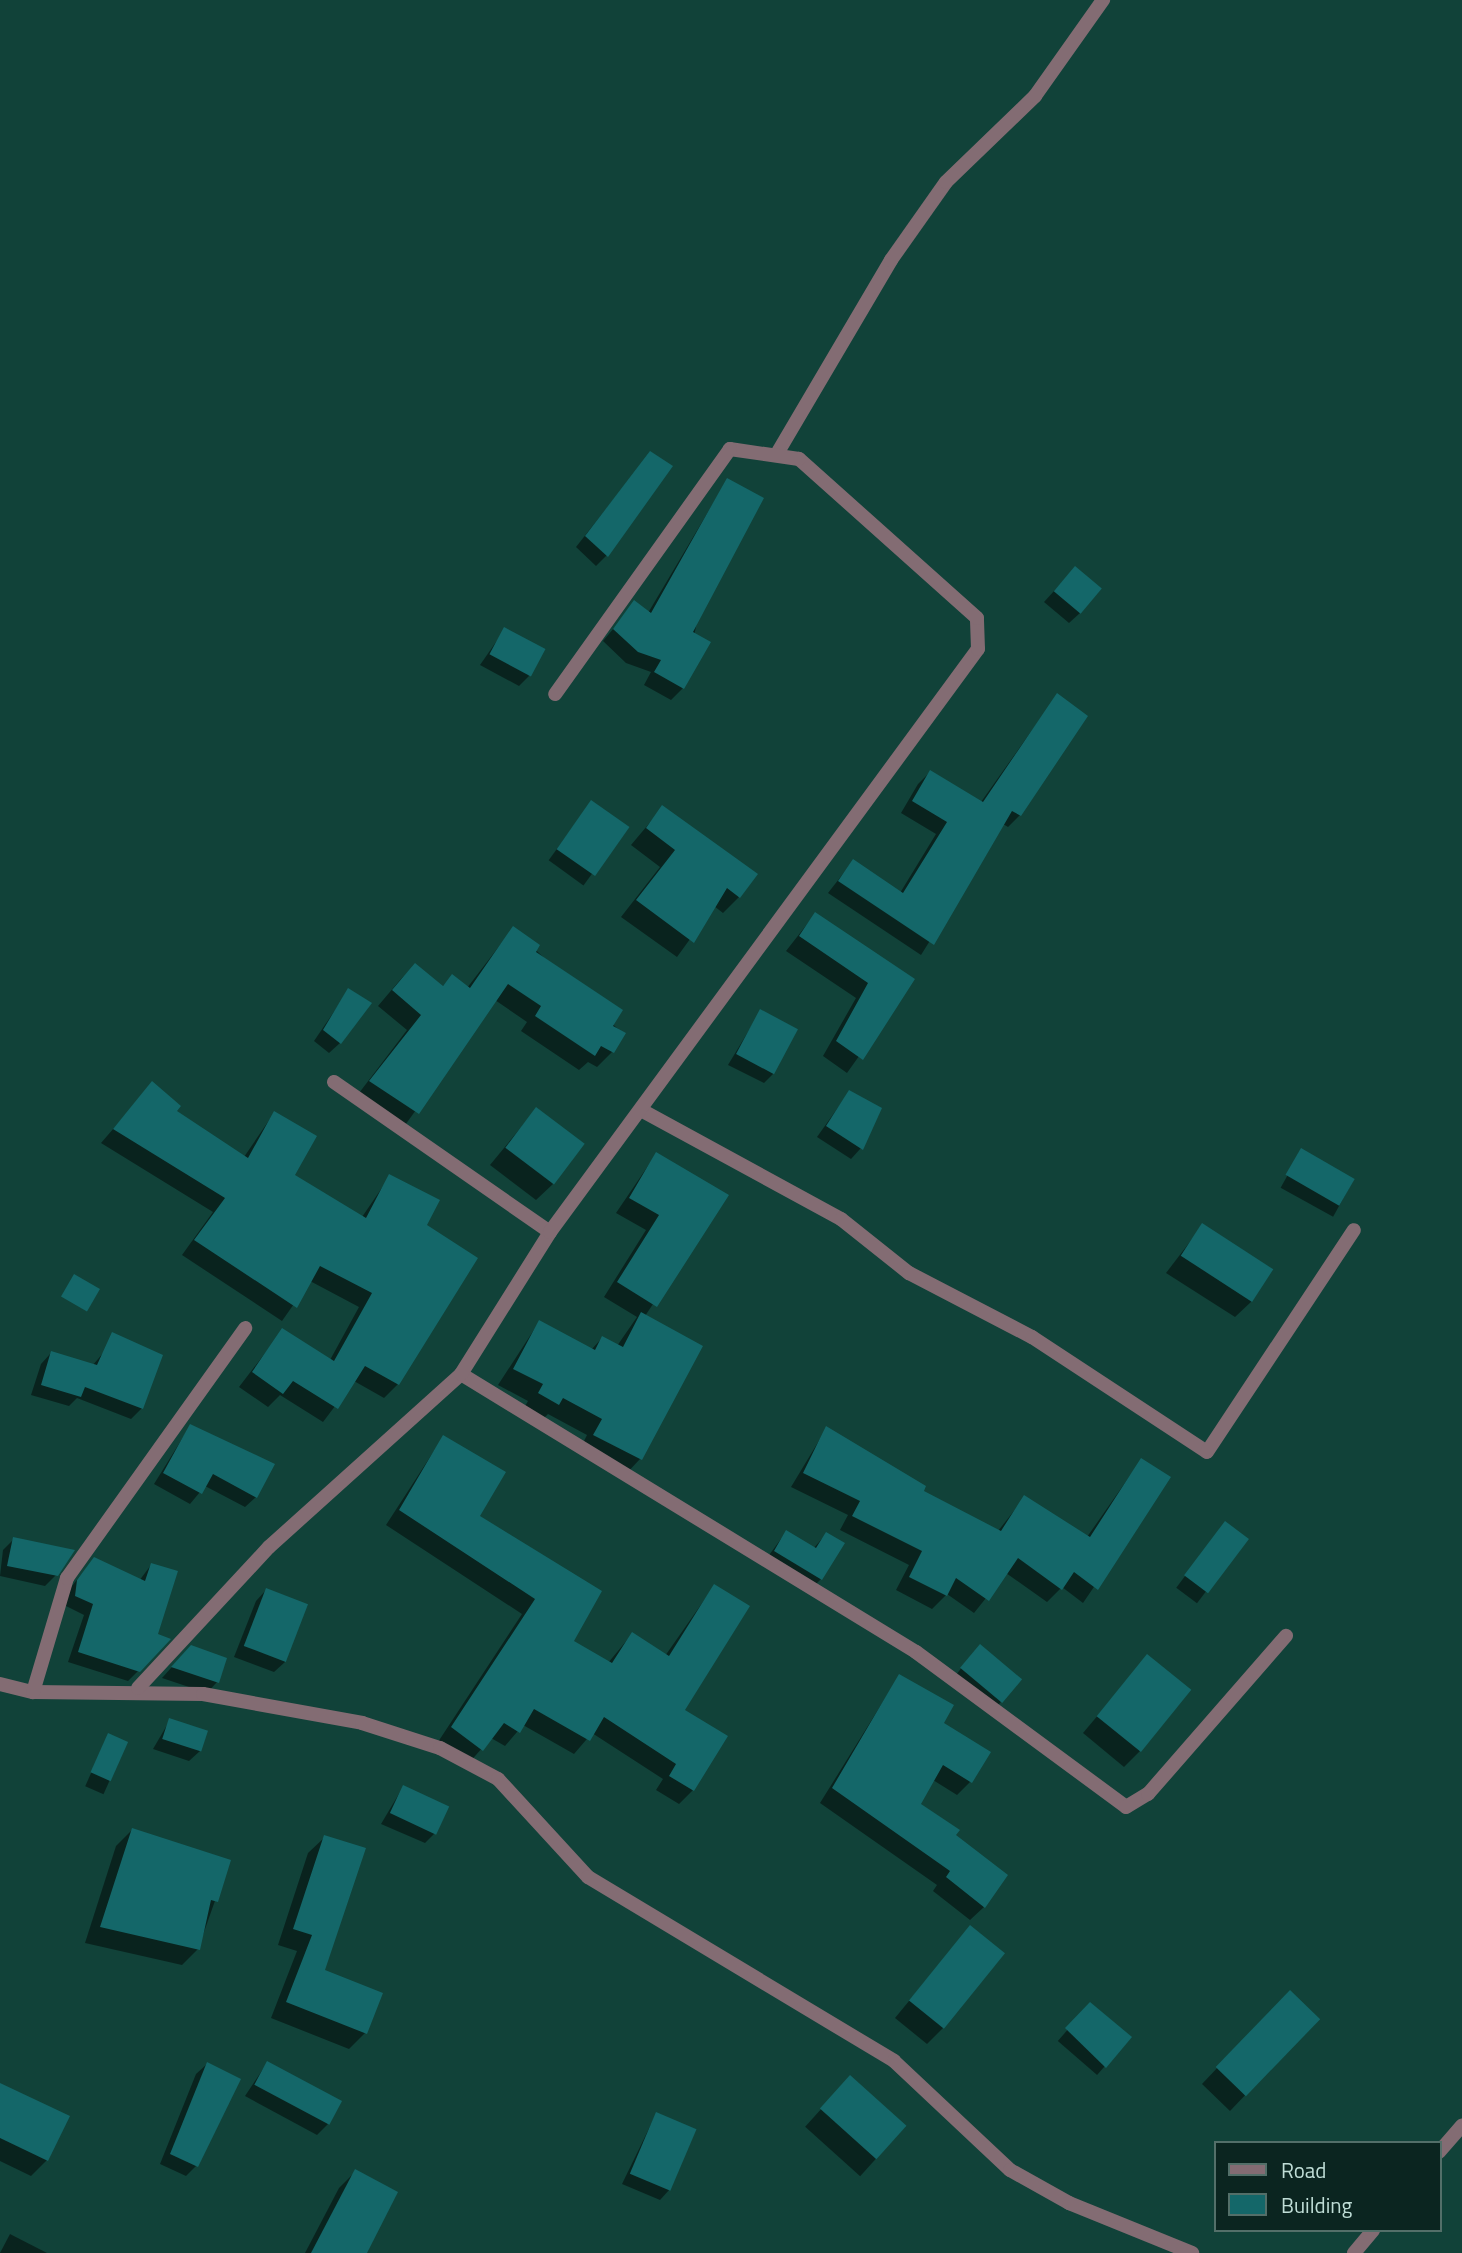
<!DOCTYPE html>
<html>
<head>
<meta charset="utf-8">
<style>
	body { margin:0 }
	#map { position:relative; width:1462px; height:2253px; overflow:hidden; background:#114239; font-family:"Titillium Web",sans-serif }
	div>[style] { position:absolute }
	.shadow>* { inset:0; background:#0007; transform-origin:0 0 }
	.building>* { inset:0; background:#146769; transform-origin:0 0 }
	.street>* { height:14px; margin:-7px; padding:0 7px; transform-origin:7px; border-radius:7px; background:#836c73 }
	span { translate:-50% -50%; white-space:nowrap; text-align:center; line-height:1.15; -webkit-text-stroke:5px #0b2520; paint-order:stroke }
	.legend { position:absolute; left:1214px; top:2141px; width:228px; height:91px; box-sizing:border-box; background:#0b2520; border:2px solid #536f69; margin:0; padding:9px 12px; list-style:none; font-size:21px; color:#bfddd6 }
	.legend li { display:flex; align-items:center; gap:14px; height:35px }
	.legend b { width:35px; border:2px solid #536f69 }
</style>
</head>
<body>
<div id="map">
	<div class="shadow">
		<i style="clip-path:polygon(650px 453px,607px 555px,596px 566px,576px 547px)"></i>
		<i style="clip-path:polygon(727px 480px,683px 688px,671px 700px,644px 685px,651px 672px,626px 663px,603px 641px,635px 603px,648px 613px)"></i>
		<i style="clip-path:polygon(1075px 568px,1080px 613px,1069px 623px,1044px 602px)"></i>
		<i style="clip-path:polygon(505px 629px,529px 676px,519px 686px,480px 665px)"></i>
		<i style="clip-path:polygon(1057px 695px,1085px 716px,1020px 815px,1008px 827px,1003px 824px,921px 955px,828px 893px,853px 861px,900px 893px,936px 834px,901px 813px,918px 784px,930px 772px,981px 802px)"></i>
		<i style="left:591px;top:802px;width:43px;height:72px;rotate:36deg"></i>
		<i style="clip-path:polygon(663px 807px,739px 897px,723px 913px,714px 906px,677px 957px,621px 917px,660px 867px,631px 845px)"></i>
		<i style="clip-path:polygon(815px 914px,913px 980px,847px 1073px,823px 1056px,856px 998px,786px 951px)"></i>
		<i style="clip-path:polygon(513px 928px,623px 1034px,612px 1052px,597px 1067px,588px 1062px,579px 1070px,521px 1031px,527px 1022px,495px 1000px,403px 1128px,356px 1097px,407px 1030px,378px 1006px,400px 980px,415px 965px,442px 987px,452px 976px,467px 988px)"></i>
		<i style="clip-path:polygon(348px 991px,340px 1043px,329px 1053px,314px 1041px)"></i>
		<i style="clip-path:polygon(760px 1012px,774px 1073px,764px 1083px,728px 1065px)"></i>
		<i style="clip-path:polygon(152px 1084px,174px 1112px,244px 1157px,274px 1113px,293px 1176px,362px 1217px,390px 1176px,425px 1225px,398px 1384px,384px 1398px,354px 1381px,323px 1422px,280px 1395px,268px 1407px,239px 1387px,282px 1331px,330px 1360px,359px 1307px,310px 1281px,282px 1321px,182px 1255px,213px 1212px,101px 1143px)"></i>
		<i style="clip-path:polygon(849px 1092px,861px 1148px,851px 1159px,817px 1137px)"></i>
		<i style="clip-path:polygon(536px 1109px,553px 1184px,536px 1200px,490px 1165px)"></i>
		<i style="left:1301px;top:1151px;width:60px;height:42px;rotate:29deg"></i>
		<i style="clip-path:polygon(656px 1154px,726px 1195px,645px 1316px,701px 1346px,640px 1459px,625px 1475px,579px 1451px,587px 1435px,548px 1414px,542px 1420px,523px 1410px,528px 1401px,498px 1385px,539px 1322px,591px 1350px,602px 1338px,617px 1346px,637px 1317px,604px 1297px,646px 1230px,616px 1213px)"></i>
		<i style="clip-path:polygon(1202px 1226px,1252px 1301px,1235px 1317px,1166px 1273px)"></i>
		<i style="clip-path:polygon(104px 1352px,142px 1408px,131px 1419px,77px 1398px,69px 1406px,31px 1395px,41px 1364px,51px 1353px,92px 1366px)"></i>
		<i style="clip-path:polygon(190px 1426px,256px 1497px,245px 1507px,205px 1486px,190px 1504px,154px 1484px)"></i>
		<i style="clip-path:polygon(826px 1429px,921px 1492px,998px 1531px,1025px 1497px,1087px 1537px,1141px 1460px,1168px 1478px,1083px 1603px,1062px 1587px,1047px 1602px,1006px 1573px,974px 1613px,947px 1594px,932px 1609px,896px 1590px,909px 1565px,840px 1530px,848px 1515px,791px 1487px)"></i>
		<i style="clip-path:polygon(443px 1437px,478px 1516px,572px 1642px,608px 1663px,632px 1634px,665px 1656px,714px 1586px,682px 1711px,693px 1790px,679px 1804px,656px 1790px,663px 1779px,592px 1733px,574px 1754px,523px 1725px,505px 1746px,491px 1738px,468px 1764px,438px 1742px,522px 1614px,386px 1525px)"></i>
		<i style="left:1225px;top:1523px;width:26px;height:81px;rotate:37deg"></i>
		<i style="clip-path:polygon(786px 1532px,813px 1549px,826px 1534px,821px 1579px,810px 1590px,764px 1562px)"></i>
		<i style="clip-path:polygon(14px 1539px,56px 1575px,45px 1586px,0 1576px,3px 1550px)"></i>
		<i style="clip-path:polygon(94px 1559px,139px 1581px,151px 1565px,139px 1670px,128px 1681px,68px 1662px,84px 1615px,66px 1606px,67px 1592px)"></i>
		<i style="clip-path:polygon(266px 1590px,285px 1662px,274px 1672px,234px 1657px,256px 1601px)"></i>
		<i style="clip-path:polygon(970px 1657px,1001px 1702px,991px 1712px,952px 1680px)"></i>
		<i style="clip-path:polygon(1147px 1657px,1140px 1751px,1124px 1767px,1083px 1733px)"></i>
		<i style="clip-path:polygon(180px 1658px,217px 1682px,207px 1693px,162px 1678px)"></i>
		<i style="clip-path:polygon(899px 1676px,942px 1723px,970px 1782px,957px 1795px,933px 1780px,919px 1804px,954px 1836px,984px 1907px,970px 1920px,933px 1891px,937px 1885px,820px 1803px)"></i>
		<i style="clip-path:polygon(170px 1720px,200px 1751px,189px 1761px,153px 1749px)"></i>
		<i style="left:108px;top:1735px;width:20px;height:56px;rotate:24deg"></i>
		<i style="clip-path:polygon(403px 1787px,435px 1833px,425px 1843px,381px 1824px)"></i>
		<i style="clip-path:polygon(132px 1830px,229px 1861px,198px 1949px,182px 1965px,85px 1943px,116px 1846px)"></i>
		<i style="clip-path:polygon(325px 1837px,323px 1971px,365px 2033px,349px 2049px,271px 2018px,297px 1951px,278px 1945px,308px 1853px)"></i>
		<i style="clip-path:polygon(970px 1927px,943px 2028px,927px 2044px,895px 2018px)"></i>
		<i style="left:1090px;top:2004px;width:52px;height:49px;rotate:41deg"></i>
		<i style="clip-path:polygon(1274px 2008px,1318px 2019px,1230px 2111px,1202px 2084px)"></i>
		<i style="clip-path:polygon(267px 2063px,328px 2124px,317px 2135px,245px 2096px)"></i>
		<i style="clip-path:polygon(207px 2064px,196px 2166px,186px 2176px,160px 2164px,196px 2074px)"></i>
		<i style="left:850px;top:2077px;width:74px;height:67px;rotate:42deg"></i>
		<i style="clip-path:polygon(0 2085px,47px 2160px,31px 2176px,0 2161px)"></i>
		<i style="clip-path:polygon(656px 2114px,670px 2189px,660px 2200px,622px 2184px)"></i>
		<i style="clip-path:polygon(355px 2172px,365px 2253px,305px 2253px,339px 2188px)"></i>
		<i style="clip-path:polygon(10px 2234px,47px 2253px,0 2253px)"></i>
	</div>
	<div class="building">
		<i style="clip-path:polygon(650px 451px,673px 466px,608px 557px,585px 536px)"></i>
		<i style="clip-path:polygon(727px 478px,764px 498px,693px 632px,711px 642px,684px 689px,654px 672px,661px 660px,638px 652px,613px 629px,634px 600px,651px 613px)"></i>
		<i style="left:1075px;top:566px;width:35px;height:33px;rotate:40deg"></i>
		<i style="left:504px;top:627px;width:47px;height:31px;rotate:28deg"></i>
		<i style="clip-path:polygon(1057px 693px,1088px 716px,1021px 816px,1012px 811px,934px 945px,838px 881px,853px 859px,903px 893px,947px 822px,912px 801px,930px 770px,983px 802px)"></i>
		<i style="left:591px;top:800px;width:47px;height:60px;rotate:35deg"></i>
		<i style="clip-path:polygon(662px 805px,758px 874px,740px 898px,727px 888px,694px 943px,636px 900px,675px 850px,646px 828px)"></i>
		<i style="clip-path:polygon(815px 912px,915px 979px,863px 1060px,836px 1041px,868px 983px,799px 936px)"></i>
		<i style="clip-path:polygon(513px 926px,540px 945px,536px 952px,623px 1010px,613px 1026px,626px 1033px,614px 1053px,601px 1046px,595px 1056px,535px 1016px,541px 1006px,508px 984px,419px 1114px,369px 1081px,421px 1015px,392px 990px,415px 963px,443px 986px,452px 974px,470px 988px)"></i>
		<i style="clip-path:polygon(348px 988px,372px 1003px,341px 1044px,323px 1030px)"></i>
		<i style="left:760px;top:1009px;width:43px;height:51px;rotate:28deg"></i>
		<i style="clip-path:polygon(152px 1081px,181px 1106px,177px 1111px,248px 1158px,274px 1111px,317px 1136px,295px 1175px,366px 1218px,389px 1174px,440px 1200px,427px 1225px,478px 1258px,399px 1385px,365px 1366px,338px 1409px,293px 1381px,283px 1394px,252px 1372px,282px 1328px,334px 1361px,372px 1293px,320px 1266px,297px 1308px,194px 1240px,225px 1198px,113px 1129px)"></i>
		<i style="clip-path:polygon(849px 1090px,882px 1108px,863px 1150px,826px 1126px)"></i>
		<i style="left:536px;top:1107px;width:61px;height:51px;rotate:37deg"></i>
		<i style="left:1301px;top:1148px;width:62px;height:31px;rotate:30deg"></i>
		<i style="clip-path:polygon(656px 1152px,729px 1195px,657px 1307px,617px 1282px,659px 1215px,629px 1198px)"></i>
		<i style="left:1202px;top:1223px;width:85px;height:39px;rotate:33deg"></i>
		<i style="left:74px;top:1274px;width:30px;height:26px;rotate:30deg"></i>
		<i style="clip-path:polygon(641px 1312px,703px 1346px,642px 1460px,593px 1435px,602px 1419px,563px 1398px,559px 1405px,538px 1393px,543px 1384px,513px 1369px,539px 1320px,595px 1350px,602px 1336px,623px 1347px)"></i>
		<i style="clip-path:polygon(112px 1332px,163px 1355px,143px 1409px,85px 1387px,81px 1397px,41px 1385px,51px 1351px,97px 1365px)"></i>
		<i style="clip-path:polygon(190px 1424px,275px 1464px,257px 1498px,213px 1474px,202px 1494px,163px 1473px)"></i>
		<i style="clip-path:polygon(826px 1426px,926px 1486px,924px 1491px,1001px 1531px,1024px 1495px,1090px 1537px,1141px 1458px,1171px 1477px,1098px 1590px,1074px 1572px,1062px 1590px,1018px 1558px,989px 1601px,956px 1578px,947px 1596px,909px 1577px,922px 1551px,852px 1516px,860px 1501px,803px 1473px)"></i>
		<i style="clip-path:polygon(443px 1435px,506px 1472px,480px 1516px,602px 1591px,574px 1641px,612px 1663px,632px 1632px,669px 1656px,714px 1584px,750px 1606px,685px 1710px,728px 1736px,694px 1791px,669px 1776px,676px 1764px,604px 1717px,590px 1741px,534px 1709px,520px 1733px,504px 1723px,483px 1751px,451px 1727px,535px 1599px,399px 1510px)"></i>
		<i style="left:1225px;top:1521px;width:30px;height:68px;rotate:37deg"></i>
		<i style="clip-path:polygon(786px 1530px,816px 1548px,826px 1532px,845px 1543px,822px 1580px,774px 1551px)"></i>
		<i style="clip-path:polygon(13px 1537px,75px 1550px,58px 1576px,7px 1566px)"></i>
		<i style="clip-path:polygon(94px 1557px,145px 1581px,151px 1563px,178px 1571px,158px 1634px,171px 1639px,140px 1672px,78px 1652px,93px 1604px,75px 1596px,77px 1580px)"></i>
		<i style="left:266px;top:1588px;width:45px;height:62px;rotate:21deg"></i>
		<i style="left:980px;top:1644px;width:55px;height:31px;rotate:40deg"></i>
		<i style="clip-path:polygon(191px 1645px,227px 1658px,219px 1683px,171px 1667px)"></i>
		<i style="left:1147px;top:1654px;width:57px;height:80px;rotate:39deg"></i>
		<i style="clip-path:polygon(899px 1674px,954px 1705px,944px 1723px,991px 1752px,972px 1783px,943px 1765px,921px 1804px,960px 1830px,956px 1835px,1008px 1875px,985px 1908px,946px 1877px,950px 1871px,832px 1788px)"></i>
		<i style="left:169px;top:1718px;width:41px;height:22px;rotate:18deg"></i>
		<i style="left:108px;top:1733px;width:22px;height:43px;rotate:24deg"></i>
		<i style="left:403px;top:1785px;width:51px;height:31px;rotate:25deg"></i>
		<i style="clip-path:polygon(132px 1828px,231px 1860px,218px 1902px,211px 1900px,200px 1950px,100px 1927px)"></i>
		<i style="clip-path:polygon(324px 1835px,366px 1848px,325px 1970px,383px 1993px,367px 2034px,286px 2002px,312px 1935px,293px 1929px)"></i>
		<i style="left:970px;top:1925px;width:45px;height:97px;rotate:39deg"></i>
		<i style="left:1290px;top:1990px;width:42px;height:107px;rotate:44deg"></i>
		<i style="clip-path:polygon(1090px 2002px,1132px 2037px,1106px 2068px,1065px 2028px)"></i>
		<i style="left:267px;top:2061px;width:85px;height:27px;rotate:28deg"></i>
		<i style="clip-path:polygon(207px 2062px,241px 2079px,198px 2167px,170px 2154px)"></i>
		<i style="left:850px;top:2075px;width:76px;height:45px;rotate:42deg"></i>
		<i style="clip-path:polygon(0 2083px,70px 2116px,48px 2161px,0 2138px)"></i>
		<i style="left:656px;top:2112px;width:44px;height:67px;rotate:23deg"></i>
		<i style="clip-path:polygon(355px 2169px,398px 2192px,367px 2253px,311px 2253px)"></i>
	</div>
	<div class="street">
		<i style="left:778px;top:452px;width:223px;rotate:-59.5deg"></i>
		<i style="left:891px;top:260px;width:95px;rotate:-54.8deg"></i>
		<i style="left:946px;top:182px;width:124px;rotate:-44deg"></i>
		<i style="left:1035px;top:96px;width:118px;rotate:-54.7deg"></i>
		<i style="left:334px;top:1082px;width:263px;rotate:34.8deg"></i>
		<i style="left:641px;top:1110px;width:228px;rotate:28.6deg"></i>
		<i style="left:841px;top:1219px;width:87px;rotate:38.5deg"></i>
		<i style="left:909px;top:1273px;width:139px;rotate:27.5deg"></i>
		<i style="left:1032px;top:1337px;width:209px;rotate:33.3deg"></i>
		<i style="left:1207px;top:1452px;width:266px;rotate:-56.5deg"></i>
		<i style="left:461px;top:1374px;width:533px;rotate:31.42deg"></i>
		<i style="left:916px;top:1652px;width:261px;rotate:36.4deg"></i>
		<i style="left:1126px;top:1807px;width:26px;rotate:-31deg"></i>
		<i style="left:1148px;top:1794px;width:210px;rotate:-48.9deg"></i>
		<i style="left:0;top:1684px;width:34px;rotate:14deg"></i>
		<i style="left:33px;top:1692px;width:170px;rotate:0.7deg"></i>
		<i style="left:203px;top:1694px;width:162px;rotate:10.3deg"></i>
		<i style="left:362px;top:1723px;width:82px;rotate:17.8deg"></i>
		<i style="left:440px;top:1748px;width:66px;rotate:28.1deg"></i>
		<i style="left:498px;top:1779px;width:133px;rotate:47.4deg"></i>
		<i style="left:588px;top:1877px;width:357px;rotate:31deg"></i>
		<i style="left:894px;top:2061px;width:159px;rotate:43.2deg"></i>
		<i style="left:1010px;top:2170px;width:68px;rotate:29.2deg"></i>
		<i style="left:1069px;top:2203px;width:133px;rotate:22.1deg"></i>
		<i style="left:138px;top:1688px;width:192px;rotate:-47.1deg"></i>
		<i style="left:269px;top:1547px;width:258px;rotate:-42deg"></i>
		<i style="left:461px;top:1374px;width:168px;rotate:-57.9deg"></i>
		<i style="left:550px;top:1232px;width:723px;rotate:-53.72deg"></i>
		<i style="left:978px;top:649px;width:31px;rotate:-92deg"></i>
		<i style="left:977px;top:618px;width:239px;rotate:-138.2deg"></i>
		<i style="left:799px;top:459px;width:70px;rotate:-171.8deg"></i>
		<i style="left:730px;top:449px;width:301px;rotate:125.5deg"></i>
		<i style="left:33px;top:1692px;width:119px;rotate:-73.4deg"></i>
		<i style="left:67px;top:1578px;width:307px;rotate:-54.5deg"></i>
		<i style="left:1439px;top:2152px;width:35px;rotate:-49deg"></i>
		<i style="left:1354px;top:2253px;width:30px;rotate:-50deg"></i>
	</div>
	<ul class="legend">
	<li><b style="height:9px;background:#836c73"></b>Road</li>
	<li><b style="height:19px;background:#146769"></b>Building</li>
	</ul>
</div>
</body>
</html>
